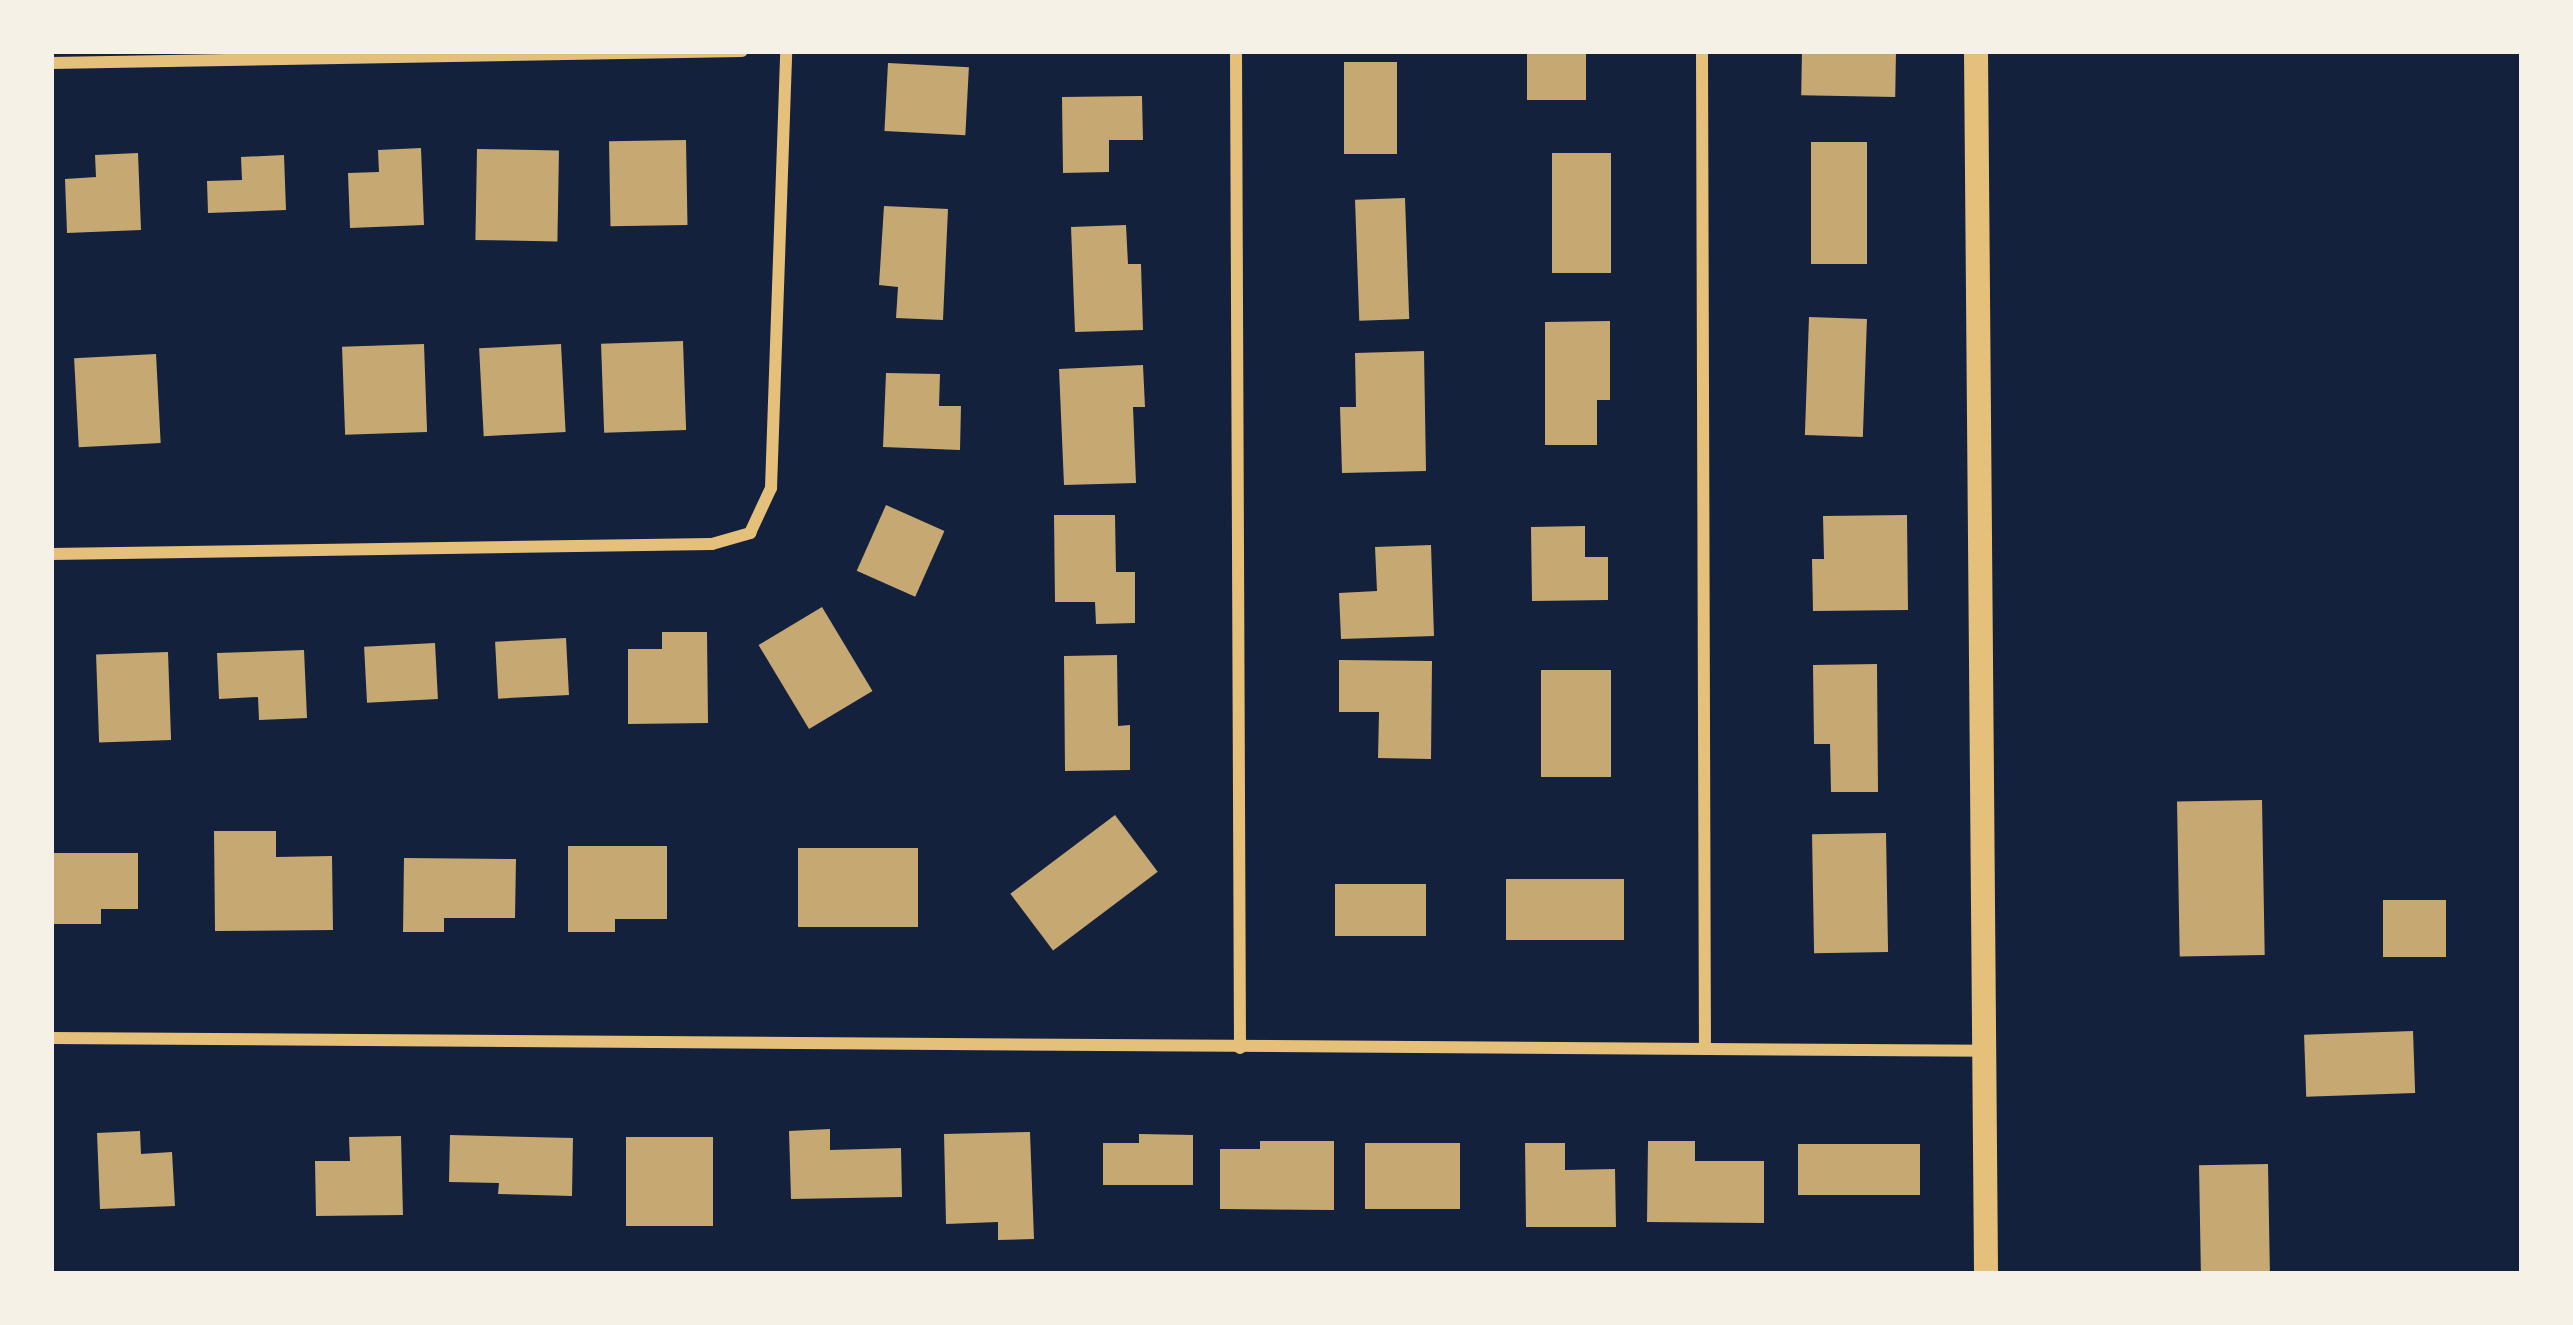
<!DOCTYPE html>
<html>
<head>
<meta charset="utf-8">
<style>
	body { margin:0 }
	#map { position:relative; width:2573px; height:1325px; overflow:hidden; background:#14213d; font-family:Helvetica,sans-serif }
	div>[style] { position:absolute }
	.building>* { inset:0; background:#c6a872; transform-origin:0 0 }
	.minor>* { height:12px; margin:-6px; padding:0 6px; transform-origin:6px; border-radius:6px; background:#e5c07b }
	.secondary>* { height:24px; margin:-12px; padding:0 12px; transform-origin:12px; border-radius:12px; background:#e5c07b }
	span { translate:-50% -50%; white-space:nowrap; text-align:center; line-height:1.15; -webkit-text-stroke:9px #f6f1e7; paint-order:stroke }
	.frame { position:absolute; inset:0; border:54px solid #f6f1e7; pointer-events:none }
</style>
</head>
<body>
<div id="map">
	<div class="building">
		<i style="left:1527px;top:51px;width:59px;height:49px"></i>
		<i style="left:1896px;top:51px;width:46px;height:94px;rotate:91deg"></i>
		<i style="left:1344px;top:62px;width:53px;height:92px"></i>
		<i style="left:888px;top:63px;width:81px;height:68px;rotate:3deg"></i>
		<i style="clip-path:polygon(1142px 96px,1143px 140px,1109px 140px,1109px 172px,1063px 173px,1062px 97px)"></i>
		<i style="left:686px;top:140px;width:85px;height:77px;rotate:89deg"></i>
		<i style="left:1811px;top:142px;width:56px;height:122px"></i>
		<i style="clip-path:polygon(421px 148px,424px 225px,350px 228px,348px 173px,379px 172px,378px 150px)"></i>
		<i style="left:477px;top:149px;width:82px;height:91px;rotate:1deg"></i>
		<i style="clip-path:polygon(138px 153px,141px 230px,67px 233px,65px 179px,96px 177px,95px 155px)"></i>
		<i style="left:1552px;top:153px;width:59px;height:120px"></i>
		<i style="clip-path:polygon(284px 155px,286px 210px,208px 213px,207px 181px,242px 180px,241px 157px)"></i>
		<i style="left:1405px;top:198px;width:121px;height:50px;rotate:88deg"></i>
		<i style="clip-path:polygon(884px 206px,948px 209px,943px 320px,896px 318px,898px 287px,879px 285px)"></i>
		<i style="clip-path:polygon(1126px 225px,1128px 264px,1141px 264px,1143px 330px,1075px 332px,1071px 227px)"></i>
		<i style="left:1809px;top:317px;width:58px;height:118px;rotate:2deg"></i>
		<i style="clip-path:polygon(1610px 321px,1610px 400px,1597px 400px,1597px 445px,1545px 445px,1545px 322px)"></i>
		<i style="left:683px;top:341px;width:89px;height:82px;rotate:88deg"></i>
		<i style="left:424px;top:344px;width:88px;height:82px;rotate:88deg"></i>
		<i style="left:561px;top:344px;width:88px;height:82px;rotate:87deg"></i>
		<i style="clip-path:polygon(1424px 351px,1426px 471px,1342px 473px,1340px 407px,1356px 407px,1355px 353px)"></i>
		<i style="left:156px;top:354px;width:89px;height:82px;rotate:87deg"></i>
		<i style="clip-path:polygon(1143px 365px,1145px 407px,1133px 407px,1136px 483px,1064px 485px,1059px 369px)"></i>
		<i style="clip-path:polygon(886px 373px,940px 374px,939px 406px,961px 406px,960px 450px,883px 447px)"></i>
		<i style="left:886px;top:505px;width:64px;height:72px;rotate:24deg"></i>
		<i style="clip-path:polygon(1054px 515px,1115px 515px,1116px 572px,1135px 572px,1135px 623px,1096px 624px,1095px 602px,1055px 602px)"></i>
		<i style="clip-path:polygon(1907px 515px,1908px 610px,1813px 611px,1812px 559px,1824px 559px,1823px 516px)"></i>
		<i style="clip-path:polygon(1585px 526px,1585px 557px,1608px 557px,1608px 600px,1532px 601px,1531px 527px)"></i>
		<i style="clip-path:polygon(1431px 545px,1434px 636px,1341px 639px,1339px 593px,1377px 591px,1375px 547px)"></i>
		<i style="left:822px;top:607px;width:98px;height:74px;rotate:59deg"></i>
		<i style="clip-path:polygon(662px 632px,707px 632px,708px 723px,628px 724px,628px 649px,662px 649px)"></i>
		<i style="left:566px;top:638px;width:57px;height:71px;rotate:87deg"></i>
		<i style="left:435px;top:643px;width:56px;height:71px;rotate:87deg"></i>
		<i style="clip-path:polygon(304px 650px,307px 718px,259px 720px,258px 697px,219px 699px,217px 653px)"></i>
		<i style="left:168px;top:652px;width:88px;height:72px;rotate:88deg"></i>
		<i style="clip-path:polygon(1117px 655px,1118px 726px,1130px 725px,1130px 770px,1065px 771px,1064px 656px)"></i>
		<i style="clip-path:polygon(1339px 660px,1432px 661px,1431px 759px,1378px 758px,1379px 712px,1339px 712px)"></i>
		<i style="clip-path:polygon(1877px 664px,1878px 792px,1831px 792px,1830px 744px,1814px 744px,1813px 665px)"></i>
		<i style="left:1541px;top:670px;width:70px;height:107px"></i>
		<i style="left:2262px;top:800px;width:155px;height:85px;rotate:89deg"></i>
		<i style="left:1115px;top:815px;width:71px;height:131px;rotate:53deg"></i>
		<i style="clip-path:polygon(214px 831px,276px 831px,276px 857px,332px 856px,333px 930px,215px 931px)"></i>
		<i style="left:1886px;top:833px;width:119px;height:74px;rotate:89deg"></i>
		<i style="clip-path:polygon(568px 846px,667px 846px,667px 919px,615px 919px,615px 932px,568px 932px)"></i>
		<i style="left:798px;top:848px;width:120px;height:79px"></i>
		<i style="clip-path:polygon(51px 853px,138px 853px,138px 909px,101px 909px,101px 924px,51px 924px)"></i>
		<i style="clip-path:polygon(404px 858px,516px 859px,515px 918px,444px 918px,444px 932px,403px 932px)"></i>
		<i style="left:1506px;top:879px;width:118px;height:61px"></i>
		<i style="left:1426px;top:884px;width:52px;height:91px;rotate:90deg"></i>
		<i style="left:2383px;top:900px;width:63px;height:57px"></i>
		<i style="left:2413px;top:1031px;width:62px;height:109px;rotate:88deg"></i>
		<i style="clip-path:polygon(830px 1129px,830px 1150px,901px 1148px,902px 1197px,791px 1199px,789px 1131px)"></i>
		<i style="clip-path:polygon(140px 1131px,141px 1154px,172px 1152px,175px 1206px,100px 1209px,97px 1133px)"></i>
		<i style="clip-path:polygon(1030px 1132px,1034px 1239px,998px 1240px,998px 1222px,946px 1224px,944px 1134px)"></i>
		<i style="clip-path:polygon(1139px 1134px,1193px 1135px,1193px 1185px,1103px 1185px,1103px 1143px,1139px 1143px)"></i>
		<i style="clip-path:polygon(450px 1135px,573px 1138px,572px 1196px,498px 1194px,499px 1183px,449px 1182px)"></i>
		<i style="clip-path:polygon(401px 1136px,403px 1215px,316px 1216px,315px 1161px,350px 1161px,349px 1137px)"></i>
		<i style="left:626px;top:1137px;width:87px;height:89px"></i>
		<i style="clip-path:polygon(1260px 1141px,1334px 1141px,1334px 1210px,1220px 1209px,1220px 1149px,1260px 1149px)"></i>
		<i style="clip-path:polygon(1648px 1141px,1695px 1141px,1695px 1161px,1764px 1161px,1764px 1223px,1647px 1222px)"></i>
		<i style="left:1365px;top:1143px;width:95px;height:66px"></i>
		<i style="clip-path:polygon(1525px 1143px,1565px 1143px,1565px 1170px,1615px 1169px,1616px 1227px,1526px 1227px)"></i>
		<i style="left:1798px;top:1144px;width:122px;height:51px"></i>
		<i style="left:2268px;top:1164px;width:110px;height:69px;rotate:89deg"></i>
	</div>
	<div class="minor">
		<i style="left:1236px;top:51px;width:997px;rotate:89.77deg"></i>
		<i style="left:1702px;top:51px;width:996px;rotate:89.83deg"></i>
		<i style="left:51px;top:63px;width:691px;rotate:-0.99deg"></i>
		<i style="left:51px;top:554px;width:661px;rotate:-0.87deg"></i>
		<i style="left:712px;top:544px;width:40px;rotate:-16deg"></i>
		<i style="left:750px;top:533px;width:50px;rotate:-65deg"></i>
		<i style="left:771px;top:488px;width:437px;rotate:-88deg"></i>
		<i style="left:51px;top:1038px;width:1935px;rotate:0.38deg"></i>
	</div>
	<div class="secondary">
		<i style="left:1976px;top:51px;width:1223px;rotate:89.53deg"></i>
	</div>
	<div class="frame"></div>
</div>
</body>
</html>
